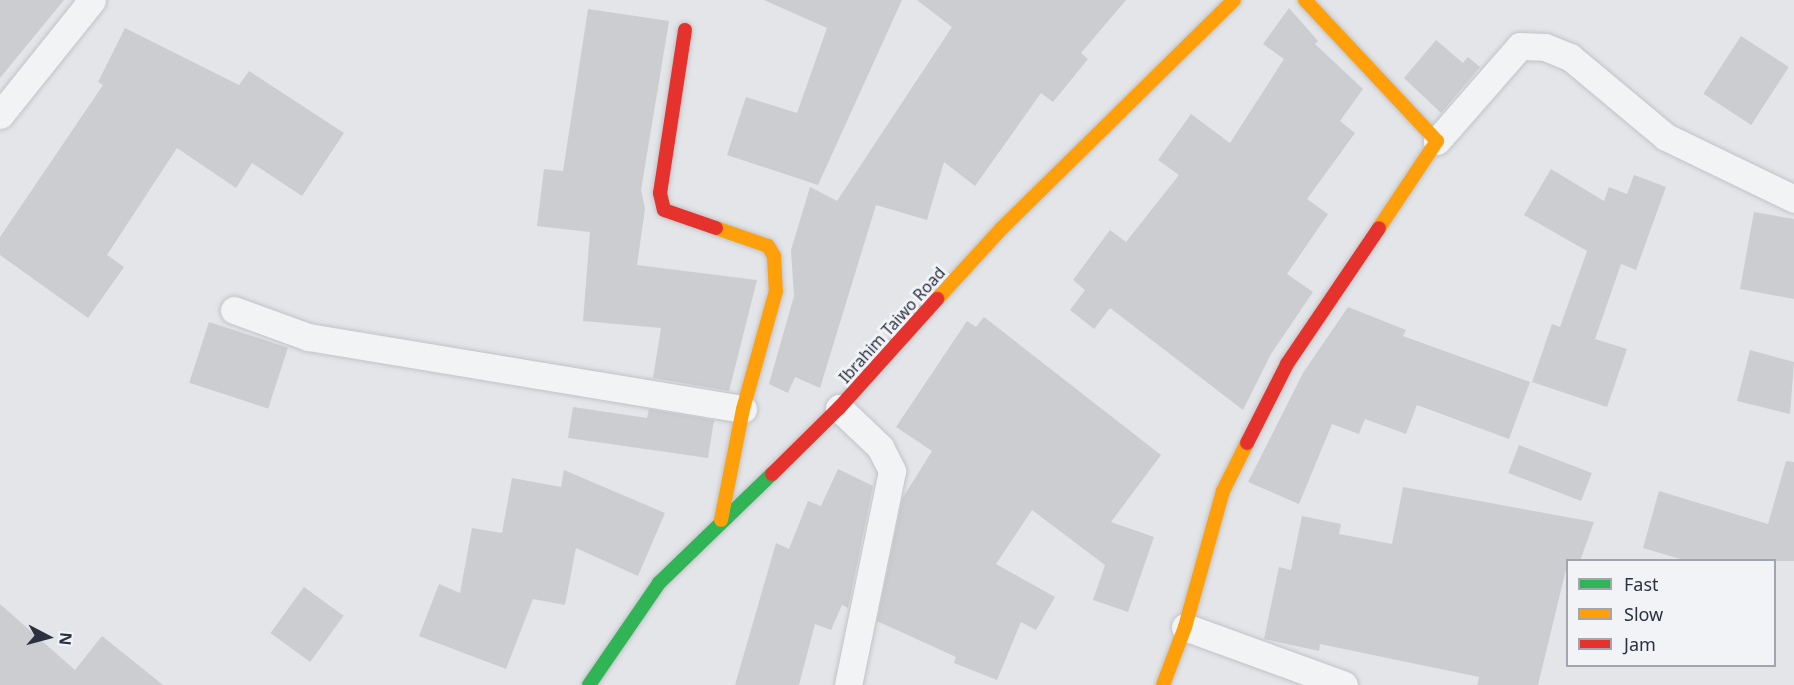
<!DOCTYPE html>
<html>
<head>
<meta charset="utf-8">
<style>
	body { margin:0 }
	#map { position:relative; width:1794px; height:685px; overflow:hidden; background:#e3e5e8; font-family:"Noto Sans",sans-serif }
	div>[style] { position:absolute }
	.building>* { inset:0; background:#cbcdd0; transform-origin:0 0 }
	.roads { filter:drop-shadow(0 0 2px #c1c3c6) drop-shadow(0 0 2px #c1c3c6) }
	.street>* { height:27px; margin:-13.5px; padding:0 13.5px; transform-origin:13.5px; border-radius:13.5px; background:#f2f3f5 }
	.fast>* { height:14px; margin:-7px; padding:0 7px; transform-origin:7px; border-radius:7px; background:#30b455 }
	.slow>* { height:14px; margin:-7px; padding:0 7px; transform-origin:7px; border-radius:7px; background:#ff9f0a }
	.jam>* { height:14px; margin:-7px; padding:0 7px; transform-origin:7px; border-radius:7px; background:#e5322d }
	span { translate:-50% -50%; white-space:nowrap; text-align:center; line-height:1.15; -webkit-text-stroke:6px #f1f3f7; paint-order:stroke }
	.street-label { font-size:16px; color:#2b3140 }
	.legend { position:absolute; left:1566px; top:559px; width:210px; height:108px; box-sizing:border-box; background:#f1f3f7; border:2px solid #a2a5ae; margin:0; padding:8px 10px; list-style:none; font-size:18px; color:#2b3140 }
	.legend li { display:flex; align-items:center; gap:12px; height:30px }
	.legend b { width:30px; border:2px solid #a2a5ae }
	.north { position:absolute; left:18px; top:607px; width:60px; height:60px; -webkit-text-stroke:4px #f1f3f7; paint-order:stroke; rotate:96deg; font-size:16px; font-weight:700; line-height:24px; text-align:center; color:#2b3140 }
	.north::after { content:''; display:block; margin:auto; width:21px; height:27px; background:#2b3140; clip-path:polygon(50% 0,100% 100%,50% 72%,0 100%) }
</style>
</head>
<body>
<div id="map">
	<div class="building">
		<i style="clip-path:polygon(0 0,64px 0,0 78px)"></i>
		<i style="clip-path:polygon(764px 0,902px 0,818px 185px,727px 155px,746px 97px,797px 113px,827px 28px)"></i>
		<i style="clip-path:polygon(917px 0,1126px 0,1081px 53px,1088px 59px,1053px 102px,1041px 93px,975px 186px,944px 162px,927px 220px,876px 205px,820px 388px,795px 377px,788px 393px,769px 384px,794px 296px,791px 250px,810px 187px,837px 201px,952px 27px)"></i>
		<i style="clip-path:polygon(1289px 8px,1318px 41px,1315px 44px,1363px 89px,1340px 121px,1355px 133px,1307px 199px,1328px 214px,1287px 274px,1313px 292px,1271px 354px,1243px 410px,1110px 308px,1094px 329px,1070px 310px,1085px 290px,1073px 280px,1110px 230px,1126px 242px,1179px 175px,1158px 160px,1191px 114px,1230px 143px,1284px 59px,1263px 44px)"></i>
		<i style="clip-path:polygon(588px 9px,669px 21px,641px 190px,645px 209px,637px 265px,757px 280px,729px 391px,653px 378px,661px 328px,583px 321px,590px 232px,537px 226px,544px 169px,563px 171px)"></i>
		<i style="clip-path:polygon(125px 28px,239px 85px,249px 71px,344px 133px,302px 196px,252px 163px,236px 188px,177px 148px,107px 255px,124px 267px,88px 318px,0 255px,0 237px,103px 85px,98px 82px)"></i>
		<i style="left:1741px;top:36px;width:57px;height:69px;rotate:33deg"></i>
		<i style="clip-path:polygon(1436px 40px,1463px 63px,1468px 57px,1480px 67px,1441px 113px,1404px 78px)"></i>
		<i style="clip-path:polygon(1551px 169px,1604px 201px,1609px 187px,1627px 194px,1634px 175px,1666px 187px,1636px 270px,1621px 264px,1595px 339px,1627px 349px,1607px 407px,1532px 382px,1552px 324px,1560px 327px,1587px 251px,1524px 215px)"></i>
		<i style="clip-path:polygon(1754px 212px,1794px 219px,1794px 299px,1740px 289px)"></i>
		<i style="clip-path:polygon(1348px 307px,1406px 330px,1403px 336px,1530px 382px,1509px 439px,1417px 405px,1406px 434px,1365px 419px,1359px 434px,1332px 424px,1299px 504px,1248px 482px,1303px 373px)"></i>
		<i style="clip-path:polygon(984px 317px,1161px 455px,1111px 522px,1154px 537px,1128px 612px,1093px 600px,1105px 565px,1032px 510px,996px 564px,1055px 597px,1036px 630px,1021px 622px,997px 680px,954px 663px,956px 657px,877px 621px,902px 499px,932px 451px,896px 427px,967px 321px,976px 327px)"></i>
		<i style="left:209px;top:322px;width:83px;height:64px;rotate:18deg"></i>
		<i style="clip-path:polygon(1750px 350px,1794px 362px,1790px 414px,1737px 401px)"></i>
		<i style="clip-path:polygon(573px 407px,647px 418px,649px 409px,714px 420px,708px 458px,568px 438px)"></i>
		<i style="left:1519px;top:445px;width:78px;height:30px;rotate:21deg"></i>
		<i style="clip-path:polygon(1786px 461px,1794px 462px,1794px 561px,1687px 561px,1643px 548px,1659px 491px,1768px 524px)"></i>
		<i style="clip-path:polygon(838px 469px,873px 486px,848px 608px,842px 605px,831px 630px,815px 624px,799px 685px,735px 685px,776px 543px,789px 549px,808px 501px,821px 506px)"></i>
		<i style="clip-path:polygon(564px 470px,665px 513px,638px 576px,576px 548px,565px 605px,533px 599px,506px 669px,419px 636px,439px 584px,460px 593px,472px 528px,502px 533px,512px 478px,561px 487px)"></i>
		<i style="clip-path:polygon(1403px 487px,1594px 522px,1580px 561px,1568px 561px,1538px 685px,1477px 685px,1479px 677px,1320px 644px,1319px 651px,1264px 639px,1279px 567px,1291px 570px,1302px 516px,1341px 524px,1339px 534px,1392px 544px)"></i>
		<i style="left:304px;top:587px;width:49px;height:57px;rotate:36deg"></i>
		<i style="clip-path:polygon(0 604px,75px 670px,102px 636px,163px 685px,0 685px)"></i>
	</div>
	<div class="roads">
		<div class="street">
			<i style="left:0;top:115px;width:147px;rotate:-51.3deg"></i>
			<i style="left:1437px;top:141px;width:126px;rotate:-48.9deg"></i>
			<i style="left:1520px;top:46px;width:25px;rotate:2deg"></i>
			<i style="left:1545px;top:47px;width:27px;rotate:22deg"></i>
			<i style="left:1570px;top:57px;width:125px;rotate:39.8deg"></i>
			<i style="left:1666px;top:137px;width:142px;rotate:25.8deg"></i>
			<i style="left:234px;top:310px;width:79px;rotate:20deg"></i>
			<i style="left:308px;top:337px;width:441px;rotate:9.4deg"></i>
			<i style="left:839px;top:408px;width:57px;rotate:43.6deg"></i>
			<i style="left:880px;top:447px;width:27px;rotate:63deg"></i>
			<i style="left:892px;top:471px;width:218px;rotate:101.6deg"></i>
			<i style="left:1185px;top:627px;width:169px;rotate:20deg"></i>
		</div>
		<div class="fast">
			<i style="left:589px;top:685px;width:124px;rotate:-55.5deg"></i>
			<i style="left:659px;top:583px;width:157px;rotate:-44deg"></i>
		</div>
		<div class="slow">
			<i style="left:1305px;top:0;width:193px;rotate:46.9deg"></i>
			<i style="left:1437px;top:141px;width:105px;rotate:123.7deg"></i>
			<i style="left:716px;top:228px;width:55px;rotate:19.1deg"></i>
			<i style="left:768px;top:246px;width:12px;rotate:59deg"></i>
			<i style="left:774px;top:256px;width:35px;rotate:87deg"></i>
			<i style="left:776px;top:291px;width:123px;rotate:105.6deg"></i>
			<i style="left:743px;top:409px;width:113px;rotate:101.2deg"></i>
			<i style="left:937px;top:299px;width:96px;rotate:-47.5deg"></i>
			<i style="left:1002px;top:228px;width:325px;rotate:-44.5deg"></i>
			<i style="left:1163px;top:685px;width:62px;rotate:-69.2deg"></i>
			<i style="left:1185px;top:627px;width:141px;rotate:-74.4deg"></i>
			<i style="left:1223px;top:491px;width:54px;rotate:-63.4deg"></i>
		</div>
		<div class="jam">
			<i style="left:685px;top:30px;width:165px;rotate:98.7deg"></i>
			<i style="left:660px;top:193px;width:17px;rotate:77deg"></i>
			<i style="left:664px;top:210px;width:55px;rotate:19.1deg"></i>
			<i style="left:1247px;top:443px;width:89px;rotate:-63.1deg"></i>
			<i style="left:1287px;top:364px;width:164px;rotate:-55.9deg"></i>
			<i style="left:772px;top:474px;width:94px;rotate:-44.6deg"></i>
			<i style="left:839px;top:408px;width:147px;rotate:-48deg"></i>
		</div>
	</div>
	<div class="street-label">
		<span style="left:892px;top:325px;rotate:-48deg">Ibrahim Taiwo Road</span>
	</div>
	<ul class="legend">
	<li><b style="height:8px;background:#30b455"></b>Fast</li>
	<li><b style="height:8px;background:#ff9f0a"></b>Slow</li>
	<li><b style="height:8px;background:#e5322d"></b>Jam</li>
	</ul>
	<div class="north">N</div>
</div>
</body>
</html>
